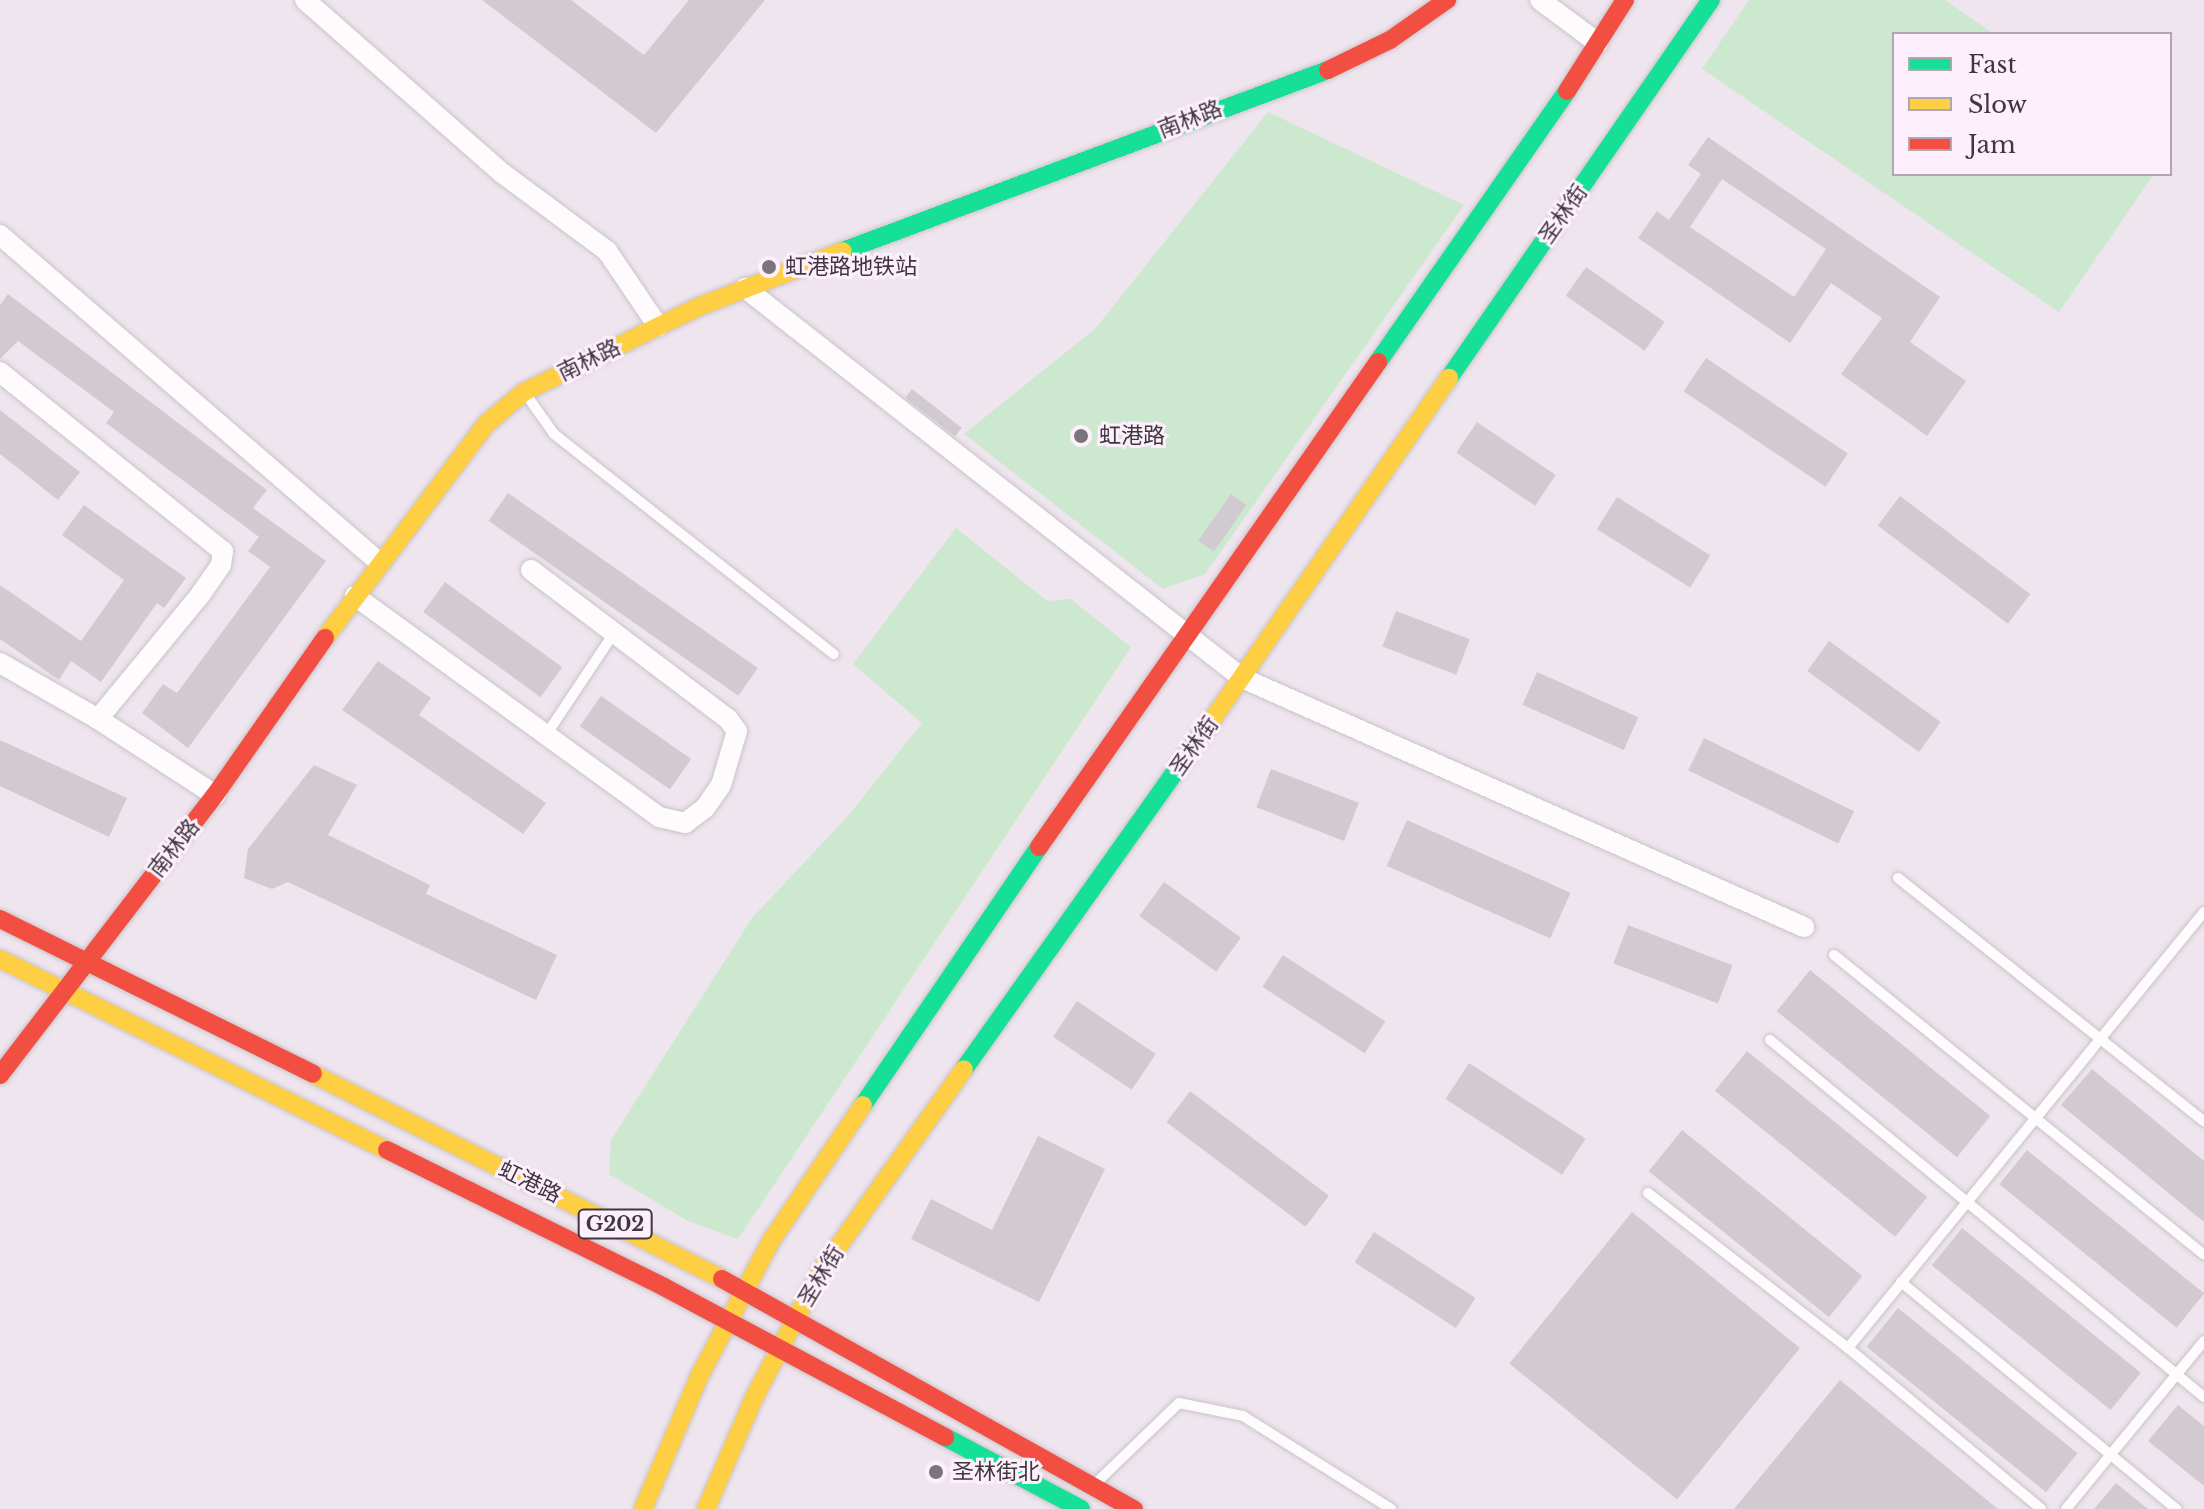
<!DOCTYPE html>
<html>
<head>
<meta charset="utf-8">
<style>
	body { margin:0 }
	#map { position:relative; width:2204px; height:1509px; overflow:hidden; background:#efe5ee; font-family:"Libre Baskerville","Noto Sans SC",serif }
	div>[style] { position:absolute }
	.green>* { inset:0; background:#cce8ce }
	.building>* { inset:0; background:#d2cad1; transform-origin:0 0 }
	.roads { filter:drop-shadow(0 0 2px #cac3ca) drop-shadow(0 0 2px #cac3ca) }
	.lane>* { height:10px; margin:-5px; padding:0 5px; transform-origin:5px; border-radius:5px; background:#fdfbfc }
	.street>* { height:20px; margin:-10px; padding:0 10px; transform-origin:10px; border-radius:10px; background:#fdfbfc }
	.fast>* { height:18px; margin:-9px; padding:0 9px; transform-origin:9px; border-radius:9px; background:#16e098 }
	.slow>* { height:18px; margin:-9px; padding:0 9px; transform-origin:9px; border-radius:9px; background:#ffcf43 }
	.jam>* { height:18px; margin:-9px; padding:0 9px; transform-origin:9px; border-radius:9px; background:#f24e42 }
	.dots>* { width:22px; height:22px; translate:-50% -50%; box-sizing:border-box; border:4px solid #feeffd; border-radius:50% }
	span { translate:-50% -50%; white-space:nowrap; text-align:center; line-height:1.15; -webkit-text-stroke:6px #feeffd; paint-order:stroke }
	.shield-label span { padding:2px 6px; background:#feeffd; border:2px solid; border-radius:6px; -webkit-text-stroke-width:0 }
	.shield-label { font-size:20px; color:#3e373e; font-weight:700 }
	.street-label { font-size:22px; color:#3e373e }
	.poi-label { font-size:22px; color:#3e373e }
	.left { translate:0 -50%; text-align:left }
	.legend { position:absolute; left:1892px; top:32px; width:280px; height:144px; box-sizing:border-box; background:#feeffd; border:2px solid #b1a5b1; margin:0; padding:10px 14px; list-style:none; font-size:24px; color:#3e373e }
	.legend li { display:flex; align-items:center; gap:16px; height:40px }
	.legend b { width:40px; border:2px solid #b1a5b1 }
</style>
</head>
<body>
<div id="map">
	<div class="green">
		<i style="clip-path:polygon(1749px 0,1945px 0,1994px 34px,1894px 34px,1894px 174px,2154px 174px,2059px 312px,1702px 69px)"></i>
		<i style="clip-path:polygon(1268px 112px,1464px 205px,1205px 574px,1163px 589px,964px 434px,1095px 329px)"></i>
		<i style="clip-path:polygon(956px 528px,1047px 601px,1071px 599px,1131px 647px,738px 1239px,688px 1221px,609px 1174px,611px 1140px,752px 918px,848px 816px,922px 723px,853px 664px)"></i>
	</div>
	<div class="building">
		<i style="clip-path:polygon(482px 0,571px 0,644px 55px,689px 0,765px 0,656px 133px)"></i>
		<i style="clip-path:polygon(evenodd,1708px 137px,1940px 297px,1910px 342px,1966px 381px,1927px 436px,1841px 374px,1882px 318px,1831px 283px,1790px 343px,1638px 238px,1657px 211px,1669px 220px,1701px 174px,1688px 165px,1708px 137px,1722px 179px,1826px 249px,1794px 297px,1690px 227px,1722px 179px)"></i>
		<i style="left:1586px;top:267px;width:96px;height:35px;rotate:35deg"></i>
		<i style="clip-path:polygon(8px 294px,267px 490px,253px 508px,326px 561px,188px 748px,142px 713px,163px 684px,177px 693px,270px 567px,248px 551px,259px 537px,106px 423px,114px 412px,18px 341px,0 359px,0 305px)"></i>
		<i style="left:1706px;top:358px;width:171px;height:40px;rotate:34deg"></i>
		<i style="left:912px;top:389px;width:63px;height:11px;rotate:38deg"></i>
		<i style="clip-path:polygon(0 410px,80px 472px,58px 500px,0 454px)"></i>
		<i style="left:1477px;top:422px;width:95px;height:37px;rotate:34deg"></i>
		<i style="left:508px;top:493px;width:305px;height:34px;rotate:35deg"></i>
		<i style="left:1231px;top:494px;width:19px;height:57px;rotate:35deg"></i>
		<i style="left:1900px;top:496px;width:163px;height:37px;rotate:37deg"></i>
		<i style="left:1617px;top:497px;width:110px;height:38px;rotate:32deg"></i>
		<i style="clip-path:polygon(84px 505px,186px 578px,164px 608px,157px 603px,101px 682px,71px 661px,59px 680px,0 639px,0 585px,81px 641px,124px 580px,62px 535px)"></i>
		<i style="left:445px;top:582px;width:145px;height:37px;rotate:36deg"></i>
		<i style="left:1396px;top:611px;width:79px;height:38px;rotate:21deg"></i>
		<i style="left:1829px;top:641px;width:138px;height:37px;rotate:36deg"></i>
		<i style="clip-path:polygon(378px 661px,431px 698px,419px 715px,546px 803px,523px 834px,342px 710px)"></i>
		<i style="left:1537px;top:672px;width:111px;height:36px;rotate:24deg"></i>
		<i style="left:601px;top:696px;width:110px;height:37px;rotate:35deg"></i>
		<i style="left:1704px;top:738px;width:167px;height:36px;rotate:26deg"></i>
		<i style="clip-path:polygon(0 740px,127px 798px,109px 837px,0 786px)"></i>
		<i style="clip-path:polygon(314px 765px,357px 785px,328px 835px,430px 885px,426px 894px,557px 955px,536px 1000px,288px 882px,272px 889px,244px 878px,248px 849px)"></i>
		<i style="left:1271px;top:769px;width:94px;height:41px;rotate:21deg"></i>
		<i style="left:1407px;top:820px;width:179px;height:50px;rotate:24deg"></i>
		<i style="left:1164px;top:882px;width:95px;height:42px;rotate:36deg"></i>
		<i style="left:1628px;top:925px;width:112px;height:41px;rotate:21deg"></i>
		<i style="left:1283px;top:955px;width:122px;height:38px;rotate:33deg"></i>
		<i style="left:1810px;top:970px;width:232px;height:53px;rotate:39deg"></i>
		<i style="left:1077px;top:1001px;width:95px;height:43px;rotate:34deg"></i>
		<i style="left:1747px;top:1051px;width:232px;height:51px;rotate:39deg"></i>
		<i style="left:1469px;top:1063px;width:139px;height:43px;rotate:33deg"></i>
		<i style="clip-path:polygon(2092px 1069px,2204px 1161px,2204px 1222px,2061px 1105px)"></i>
		<i style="left:1190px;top:1091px;width:174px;height:39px;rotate:37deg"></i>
		<i style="left:1682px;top:1130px;width:232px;height:53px;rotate:39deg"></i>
		<i style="clip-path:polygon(1038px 1136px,1105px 1169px,1039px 1302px,911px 1239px,931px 1199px,992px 1230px)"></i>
		<i style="left:2027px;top:1150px;width:228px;height:44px;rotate:39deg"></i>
		<i style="left:1632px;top:1212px;width:216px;height:195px;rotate:39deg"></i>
		<i style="left:1962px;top:1228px;width:230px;height:48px;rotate:39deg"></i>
		<i style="left:1374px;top:1232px;width:121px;height:36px;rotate:33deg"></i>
		<i style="left:1898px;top:1308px;width:231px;height:50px;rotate:39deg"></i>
		<i style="clip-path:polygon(1840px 1380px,1998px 1509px,1734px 1509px)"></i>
		<i style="clip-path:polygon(2178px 1405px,2204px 1426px,2204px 1486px,2148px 1441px)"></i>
		<i style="clip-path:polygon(2116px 1483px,2148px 1509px,2094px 1509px)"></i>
	</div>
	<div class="roads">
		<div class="lane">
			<i style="left:525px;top:393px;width:50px;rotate:54.7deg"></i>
			<i style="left:554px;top:434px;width:356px;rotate:38.2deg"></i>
			<i style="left:546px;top:735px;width:123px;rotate:-56.3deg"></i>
			<i style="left:1898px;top:878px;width:391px;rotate:38.5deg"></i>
			<i style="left:1834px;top:955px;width:476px;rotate:39deg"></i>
			<i style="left:1770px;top:1040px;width:562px;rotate:39.44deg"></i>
			<i style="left:1648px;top:1193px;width:253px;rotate:37.8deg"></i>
			<i style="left:1848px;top:1348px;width:251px;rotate:39.8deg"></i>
			<i style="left:1901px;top:1282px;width:357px;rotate:39.5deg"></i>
			<i style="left:1848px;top:1348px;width:563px;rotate:-50.77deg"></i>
			<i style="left:1097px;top:1482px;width:114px;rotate:-43.9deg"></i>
			<i style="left:1179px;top:1403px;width:65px;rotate:11.5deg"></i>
			<i style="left:1243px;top:1416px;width:175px;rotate:32.1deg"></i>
			<i style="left:2066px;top:1509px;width:217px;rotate:-50.6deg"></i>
		</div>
		<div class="street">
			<i style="left:305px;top:0;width:262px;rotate:41.3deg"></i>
			<i style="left:502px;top:173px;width:131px;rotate:36.6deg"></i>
			<i style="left:607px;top:251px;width:91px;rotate:55.8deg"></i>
			<i style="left:1540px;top:0;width:72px;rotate:36.6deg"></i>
			<i style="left:0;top:235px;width:502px;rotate:40.8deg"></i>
			<i style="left:745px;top:288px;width:632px;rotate:38.12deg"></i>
			<i style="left:1242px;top:678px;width:615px;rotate:23.9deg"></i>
			<i style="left:0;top:372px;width:286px;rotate:38.8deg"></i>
			<i style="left:223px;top:551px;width:14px;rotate:98deg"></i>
			<i style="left:221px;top:565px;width:35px;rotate:125deg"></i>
			<i style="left:201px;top:594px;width:162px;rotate:129.5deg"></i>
			<i style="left:355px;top:596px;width:376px;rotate:36deg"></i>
			<i style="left:659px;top:817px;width:27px;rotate:13deg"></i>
			<i style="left:685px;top:823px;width:25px;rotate:-37deg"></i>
			<i style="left:705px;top:808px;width:28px;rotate:-55deg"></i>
			<i style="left:721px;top:785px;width:56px;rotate:-73.5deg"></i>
			<i style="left:737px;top:731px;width:15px;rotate:-127deg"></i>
			<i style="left:728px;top:719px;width:247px;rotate:-142.9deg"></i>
			<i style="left:0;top:663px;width:113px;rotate:29.7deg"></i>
			<i style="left:98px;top:719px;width:140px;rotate:33deg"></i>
		</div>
		<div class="fast">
			<i style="left:843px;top:251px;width:518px;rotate:-20.47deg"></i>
			<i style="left:1378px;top:362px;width:330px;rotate:-55.1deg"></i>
			<i style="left:1449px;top:378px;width:460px;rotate:-55.3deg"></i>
			<i style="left:964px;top:1069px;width:425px;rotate:-54.6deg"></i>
			<i style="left:863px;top:1105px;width:312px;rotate:-55.7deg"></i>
			<i style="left:945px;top:1437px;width:154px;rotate:27.9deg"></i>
		</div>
		<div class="slow">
			<i style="left:325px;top:638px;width:268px;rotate:-53deg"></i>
			<i style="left:486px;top:424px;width:50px;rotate:-40.1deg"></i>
			<i style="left:524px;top:392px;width:194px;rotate:-26deg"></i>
			<i style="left:698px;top:307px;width:155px;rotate:-21.1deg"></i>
			<i style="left:1210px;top:723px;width:420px;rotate:-55.3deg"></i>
			<i style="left:0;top:959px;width:432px;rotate:26.3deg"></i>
			<i style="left:313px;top:1074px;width:457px;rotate:26.6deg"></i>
			<i style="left:643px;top:1509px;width:146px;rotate:-67deg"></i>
			<i style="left:700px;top:1375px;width:152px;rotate:-62.1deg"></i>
			<i style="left:771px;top:1241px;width:164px;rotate:-55.9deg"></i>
			<i style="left:706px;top:1509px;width:121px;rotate:-66.6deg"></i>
			<i style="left:754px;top:1398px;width:144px;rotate:-62.2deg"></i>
			<i style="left:821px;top:1271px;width:247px;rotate:-54.7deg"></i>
		</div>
		<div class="jam">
			<i style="left:1328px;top:70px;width:69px;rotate:-25.8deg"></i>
			<i style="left:1390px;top:40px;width:70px;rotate:-35.1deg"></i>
			<i style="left:1567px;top:91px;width:108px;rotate:-57.5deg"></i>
			<i style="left:1039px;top:847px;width:592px;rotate:-55.05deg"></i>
			<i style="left:0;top:919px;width:349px;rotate:26.3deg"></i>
			<i style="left:0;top:1075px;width:353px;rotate:-52.5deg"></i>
			<i style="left:215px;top:795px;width:192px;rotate:-55deg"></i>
			<i style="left:387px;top:1150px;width:309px;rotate:26.3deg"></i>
			<i style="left:664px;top:1287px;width:319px;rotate:28.1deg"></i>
			<i style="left:722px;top:1279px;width:472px;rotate:29.2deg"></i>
		</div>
	</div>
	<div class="dots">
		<i style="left:769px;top:267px;background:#7c747c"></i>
		<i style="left:1081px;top:436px;background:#7c747c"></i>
		<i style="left:936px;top:1472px;background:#7c747c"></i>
	</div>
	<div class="shield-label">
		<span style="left:615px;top:1224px">G202</span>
	</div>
	<div class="street-label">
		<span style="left:1190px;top:119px;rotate:-21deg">南林路</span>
		<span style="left:1563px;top:214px;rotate:-55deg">圣林街</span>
		<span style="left:589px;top:360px;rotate:-26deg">南林路</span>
		<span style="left:1194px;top:746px;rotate:-55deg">圣林街</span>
		<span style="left:174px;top:848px;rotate:-52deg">南林路</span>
		<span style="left:530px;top:1182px;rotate:26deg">虹港路</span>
		<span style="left:821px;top:1276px;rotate:-59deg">圣林街</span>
	</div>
	<div class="poi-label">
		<span class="left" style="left:785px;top:267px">虹港路地铁站</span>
		<span class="left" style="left:1099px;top:436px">虹港路</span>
		<span class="left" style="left:952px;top:1472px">圣林街北</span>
	</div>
	<ul class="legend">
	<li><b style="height:10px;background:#16e098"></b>Fast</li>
	<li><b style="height:10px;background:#ffcf43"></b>Slow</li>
	<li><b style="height:10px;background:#f24e42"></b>Jam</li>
	</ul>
</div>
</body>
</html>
